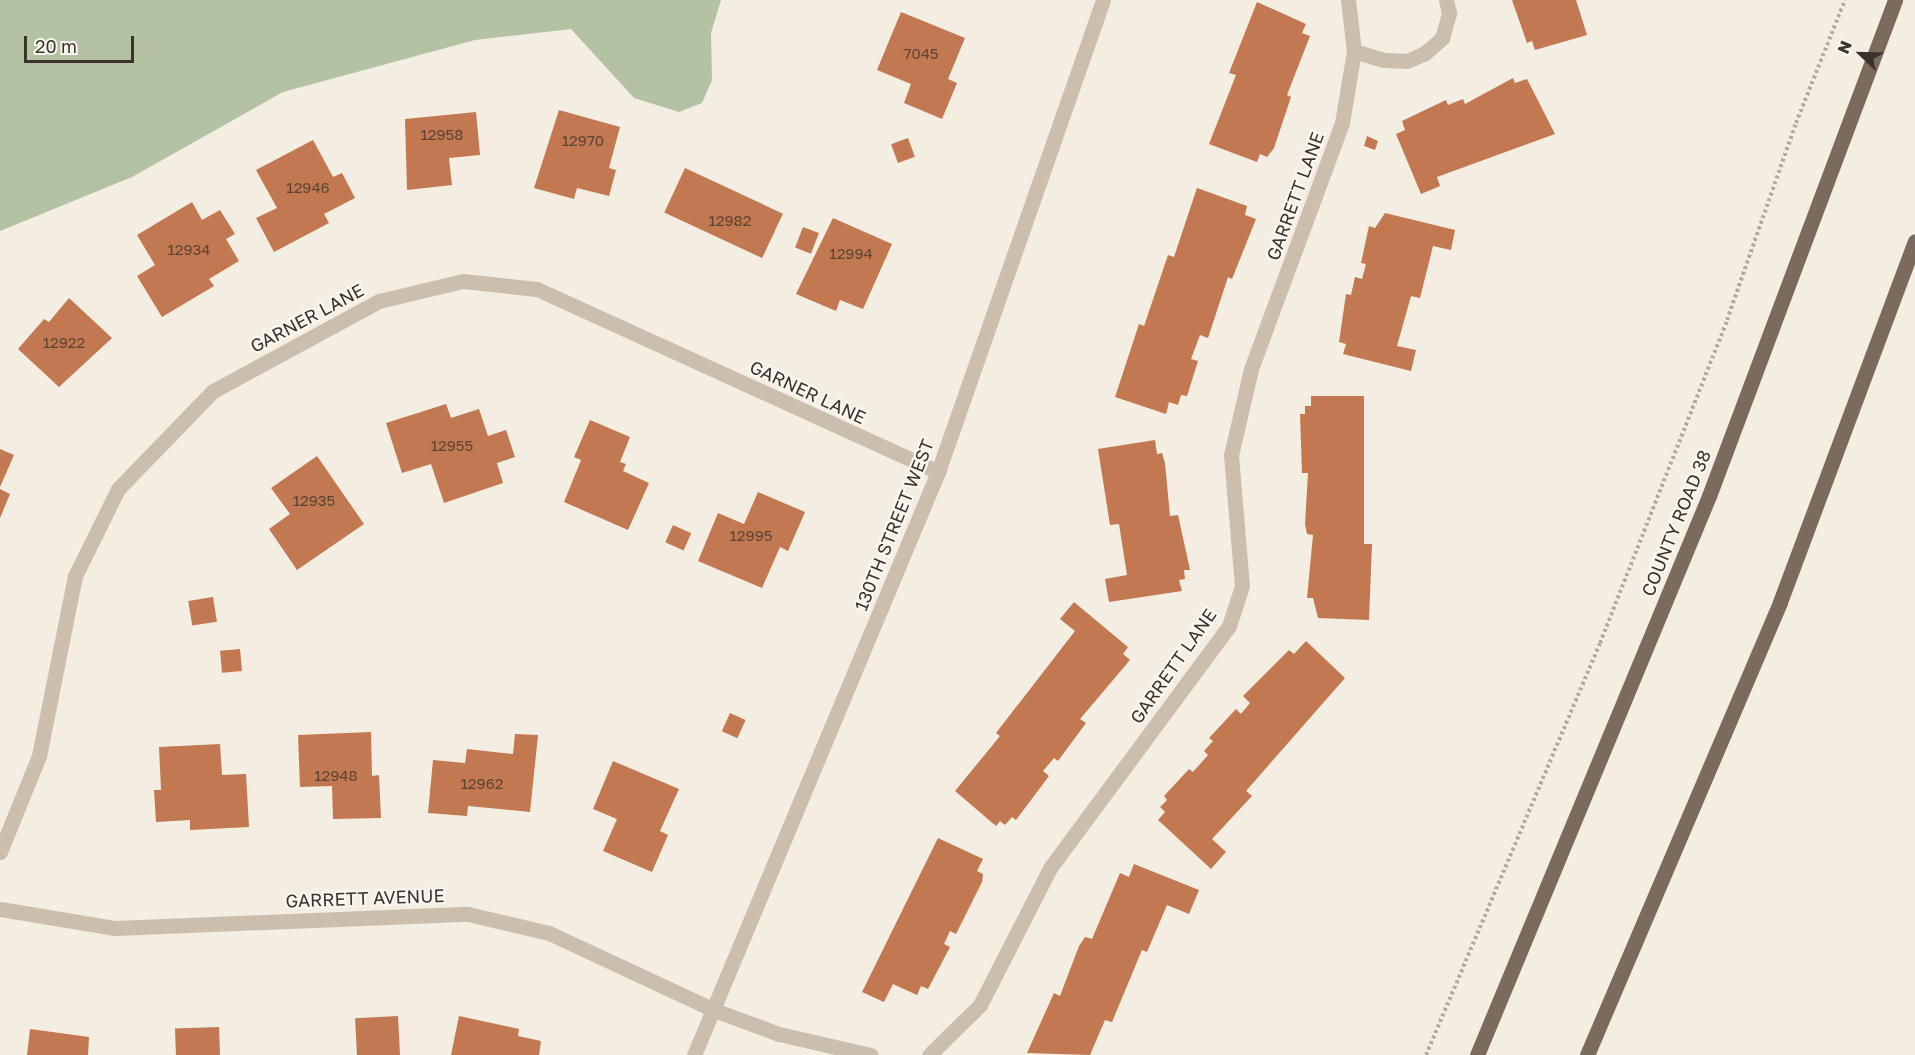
<!DOCTYPE html>
<html>
<head>
<meta charset="utf-8">
<style>
	body { margin:0 }
	#map { position:relative; width:1915px; height:1055px; overflow:hidden; background:#f3ede2; font-family:"Golos Text",sans-serif }
	div>[style] { position:absolute }
	.green>* { inset:0; background:#b3c2a2 }
	.building>* { inset:0; background:#c27951; transform-origin:0 0 }
	.path>* { height:4px; margin-top:-2px; transform-origin:0; background:repeating-linear-gradient(90deg,#b7a997 0 3px,transparent 0 6px) }
	.minor>* { height:15px; margin:-7.5px; padding:0 7.5px; transform-origin:7.5px; border-radius:7.5px; background:#cbbead }
	.major>* { height:15px; margin:-7.5px; padding:0 7.5px; transform-origin:7.5px; border-radius:7.5px; background:#7b6b5d }
	span { translate:-50% -50%; white-space:nowrap; text-align:center; line-height:1.15; -webkit-text-stroke:4.5px #faf6ee; paint-order:stroke }
	.number-label { font-size:15px; color:#5c4435 }
	.number-label span { -webkit-text-stroke-width:0 }
	.street-label { font-size:18px; color:#3a322c }
	.north { position:absolute; left:1831px; top:24px; width:60px; height:60px; -webkit-text-stroke:4px #faf6ee; paint-order:stroke; rotate:293deg; font-size:16px; font-weight:700; line-height:24px; text-align:center; color:#3a322c }
	.north::after { content:''; display:block; margin:auto; width:21px; height:27px; background:#3a322c; clip-path:polygon(50% 0,100% 100%,50% 72%,0 100%) }
	.scale { position:absolute; left:24px; top:36px; width:110px; height:27px; box-sizing:border-box; border:3px solid #3a322c; border-top:0; padding-left:8px; font-size:18px; line-height:21px; white-space:nowrap; color:#3a322c; -webkit-text-stroke:4px #faf6ee; paint-order:stroke }
</style>
</head>
<body>
<div id="map">
	<div class="green">
		<i style="clip-path:polygon(0 0,721px 0,711px 33px,712px 80px,702px 103px,679px 112px,634px 98px,571px 29px,475px 40px,283px 92px,132px 177px,0 231px)"></i>
	</div>
	<div class="building">
		<i style="clip-path:polygon(1512px 0,1576px 0,1587px 35px,1535px 50px,1532px 41px,1527px 43px)"></i>
		<i style="clip-path:polygon(1257px 2px,1306px 24px,1302px 33px,1310px 36px,1287px 95px,1291px 97px,1274px 148px,1267px 157px,1260px 154px,1257px 162px,1209px 144px,1236px 75px,1229px 73px)"></i>
		<i style="clip-path:polygon(901px 12px,965px 38px,948px 79px,957px 83px,942px 119px,904px 103px,911px 84px,877px 70px)"></i>
		<i style="clip-path:polygon(1513px 78px,1515px 83px,1527px 79px,1555px 134px,1437px 177px,1440px 186px,1421px 194px,1396px 134px,1405px 130px,1402px 121px,1446px 100px,1448px 105px,1463px 99px,1465px 104px)"></i>
		<i style="clip-path:polygon(559px 110px,620px 127px,609px 168px,616px 170px,609px 196px,577px 188px,574px 199px,534px 188px)"></i>
		<i style="clip-path:polygon(476px 112px,480px 155px,449px 158px,452px 185px,407px 190px,405px 119px)"></i>
		<i style="clip-path:polygon(1367px 136px,1378px 141px,1375px 150px,1364px 146px)"></i>
		<i style="left:908px;top:138px;width:20px;height:18px;rotate:70deg"></i>
		<i style="clip-path:polygon(313px 140px,333px 177px,342px 173px,355px 198px,324px 214px,329px 223px,274px 252px,256px 218px,277px 208px,256px 170px)"></i>
		<i style="left:685px;top:168px;width:108px;height:49px;rotate:25deg"></i>
		<i style="clip-path:polygon(1197px 188px,1247px 206px,1245px 215px,1256px 219px,1232px 279px,1228px 277px,1208px 338px,1200px 335px,1191px 359px,1198px 361px,1187px 396px,1181px 395px,1178px 405px,1169px 402px,1166px 414px,1115px 397px,1139px 324px,1144px 326px,1168px 255px,1174px 257px)"></i>
		<i style="clip-path:polygon(192px 202px,202px 220px,220px 210px,235px 234px,226px 239px,239px 261px,209px 279px,214px 286px,162px 317px,137px 276px,155px 265px,137px 235px)"></i>
		<i style="clip-path:polygon(1385px 213px,1455px 230px,1451px 250px,1433px 246px,1420px 298px,1411px 296px,1397px 346px,1416px 350px,1411px 371px,1343px 354px,1346px 344px,1339px 342px,1346px 294px,1351px 295px,1355px 277px,1362px 279px,1366px 264px,1361px 263px,1369px 226px,1375px 228px)"></i>
		<i style="clip-path:polygon(833px 218px,892px 244px,863px 309px,840px 300px,836px 311px,796px 294px)"></i>
		<i style="left:803px;top:227px;width:17px;height:22px;rotate:21deg"></i>
		<i style="clip-path:polygon(69px 298px,112px 338px,59px 387px,18px 349px,44px 319px,49px 322px)"></i>
		<i style="clip-path:polygon(1311px 396px,1364px 396px,1364px 544px,1372px 544px,1369px 620px,1318px 618px,1313px 598px,1307px 598px,1313px 535px,1307px 534px,1305px 524px,1308px 473px,1302px 473px,1300px 414px,1305px 414px,1305px 406px,1311px 406px)"></i>
		<i style="clip-path:polygon(446px 404px,451px 418px,479px 409px,488px 436px,506px 430px,515px 457px,497px 463px,503px 483px,444px 503px,431px 464px,402px 473px,386px 423px)"></i>
		<i style="clip-path:polygon(590px 420px,630px 437px,620px 462px,626px 464px,623px 471px,649px 483px,628px 530px,564px 502px,581px 460px,574px 457px)"></i>
		<i style="clip-path:polygon(1155px 440px,1157px 454px,1162px 453px,1165px 463px,1170px 516px,1178px 515px,1190px 570px,1184px 570px,1185px 579px,1179px 580px,1182px 591px,1109px 602px,1105px 579px,1127px 575px,1119px 524px,1110px 525px,1098px 449px)"></i>
		<i style="clip-path:polygon(0 449px,14px 455px,0 487px)"></i>
		<i style="clip-path:polygon(317px 456px,364px 524px,297px 570px,269px 529px,290px 514px,271px 488px)"></i>
		<i style="clip-path:polygon(0 489px,10px 494px,0 518px)"></i>
		<i style="clip-path:polygon(758px 492px,805px 512px,788px 551px,780px 547px,762px 588px,698px 561px,718px 513px,744px 524px)"></i>
		<i style="left:673px;top:525px;width:20px;height:19px;rotate:24deg"></i>
		<i style="left:213px;top:597px;width:25px;height:25px;rotate:81deg"></i>
		<i style="clip-path:polygon(1074px 602px,1128px 647px,1123px 654px,1130px 660px,1080px 719px,1086px 723px,1058px 761px,1054px 758px,1043px 771px,1049px 776px,1016px 820px,1012px 817px,1005px 825px,1000px 821px,996px 826px,955px 791px,1000px 736px,996px 733px,1075px 631px,1060px 619px)"></i>
		<i style="clip-path:polygon(1306px 641px,1345px 678px,1246px 791px,1252px 796px,1212px 839px,1226px 852px,1211px 869px,1158px 820px,1165px 812px,1160px 807px,1167px 800px,1164px 796px,1189px 769px,1193px 772px,1208px 755px,1204px 751px,1213px 741px,1209px 738px,1236px 709px,1241px 714px,1250px 703px,1243px 696px,1289px 650px,1294px 654px)"></i>
		<i style="left:240px;top:649px;width:22px;height:20px;rotate:85deg"></i>
		<i style="left:730px;top:713px;width:17px;height:20px;rotate:24deg"></i>
		<i style="clip-path:polygon(371px 732px,372px 776px,379px 775px,381px 818px,333px 819px,332px 786px,300px 787px,298px 735px)"></i>
		<i style="clip-path:polygon(515px 734px,538px 735px,530px 812px,468px 806px,467px 816px,428px 813px,433px 760px,465px 763px,467px 749px,513px 754px)"></i>
		<i style="clip-path:polygon(220px 744px,222px 775px,246px 774px,249px 827px,190px 830px,190px 820px,156px 822px,154px 790px,161px 790px,159px 747px)"></i>
		<i style="clip-path:polygon(613px 761px,679px 789px,660px 831px,668px 835px,652px 872px,603px 851px,617px 819px,593px 809px)"></i>
		<i style="clip-path:polygon(938px 838px,983px 859px,977px 871px,983px 874px,982px 882px,956px 934px,950px 931px,944px 944px,950px 947px,928px 989px,921px 986px,917px 995px,893px 984px,884px 1002px,862px 992px)"></i>
		<i style="clip-path:polygon(1134px 864px,1199px 890px,1189px 914px,1167px 905px,1147px 952px,1142px 950px,1112px 1022px,1105px 1020px,1090px 1055px,1027px 1053px,1054px 993px,1060px 996px,1079px 946px,1085px 937px,1092px 939px,1120px 873px,1129px 877px)"></i>
		<i style="left:398px;top:1016px;width:39px;height:43px;rotate:87deg"></i>
		<i style="clip-path:polygon(459px 1016px,519px 1029px,518px 1036px,541px 1041px,539px 1055px,451px 1055px)"></i>
		<i style="left:219px;top:1027px;width:28px;height:44px;rotate:88deg"></i>
		<i style="clip-path:polygon(30px 1029px,89px 1037px,88px 1055px,27px 1055px)"></i>
	</div>
	<div class="path">
		<i style="left:1426px;top:1055px;width:447px;rotate:-67.1deg"></i>
		<i style="left:1600px;top:643px;width:347px;rotate:-68.5deg"></i>
		<i style="left:1727px;top:320px;width:209px;rotate:-70.7deg"></i>
		<i style="left:1796px;top:123px;width:132px;rotate:-68.3deg"></i>
	</div>
	<div class="minor">
		<i style="left:1354px;top:51px;width:30px;rotate:17deg"></i>
		<i style="left:1383px;top:60px;width:24px;rotate:2deg"></i>
		<i style="left:1407px;top:61px;width:20px;rotate:-24deg"></i>
		<i style="left:1425px;top:53px;width:23px;rotate:-41deg"></i>
		<i style="left:1442px;top:38px;width:26px;rotate:-74deg"></i>
		<i style="left:1449px;top:13px;width:13px;rotate:-103deg"></i>
		<i style="left:0;top:852px;width:104px;rotate:-67.9deg"></i>
		<i style="left:39px;top:756px;width:184px;rotate:-78.7deg"></i>
		<i style="left:75px;top:576px;width:97px;rotate:-63.7deg"></i>
		<i style="left:118px;top:489px;width:136px;rotate:-45.9deg"></i>
		<i style="left:213px;top:391px;width:189px;rotate:-28.5deg"></i>
		<i style="left:379px;top:301px;width:86px;rotate:-13.4deg"></i>
		<i style="left:463px;top:281px;width:74px;rotate:6.2deg"></i>
		<i style="left:537px;top:289px;width:441px;rotate:24.5deg"></i>
		<i style="left:0;top:909px;width:117px;rotate:9.4deg"></i>
		<i style="left:115px;top:928px;width:353px;rotate:-2.3deg"></i>
		<i style="left:468px;top:914px;width:83px;rotate:13.2deg"></i>
		<i style="left:549px;top:933px;width:182px;rotate:25deg"></i>
		<i style="left:714px;top:1010px;width:69px;rotate:20.3deg"></i>
		<i style="left:779px;top:1034px;width:94px;rotate:12.9deg"></i>
		<i style="left:694px;top:1055px;width:632px;rotate:-67.29deg"></i>
		<i style="left:938px;top:472px;width:500px;rotate:-70.73deg"></i>
		<i style="left:929px;top:1055px;width:71px;rotate:-44.4deg"></i>
		<i style="left:980px;top:1005px;width:154px;rotate:-62.9deg"></i>
		<i style="left:1050px;top:868px;width:301px;rotate:-53.5deg"></i>
		<i style="left:1229px;top:626px;width:42px;rotate:-72deg"></i>
		<i style="left:1242px;top:586px;width:131px;rotate:-94.8deg"></i>
		<i style="left:1231px;top:455px;width:88px;rotate:-76.9deg"></i>
		<i style="left:1251px;top:369px;width:262px;rotate:-69.7deg"></i>
		<i style="left:1342px;top:123px;width:73px;rotate:-80.5deg"></i>
		<i style="left:1354px;top:51px;width:51px;rotate:-96.7deg"></i>
	</div>
	<div class="major">
		<i style="left:1477px;top:1055px;width:605px;rotate:-67.46deg"></i>
		<i style="left:1709px;top:496px;width:530px;rotate:-69.44deg"></i>
		<i style="left:1587px;top:1055px;width:492px;rotate:-66.9deg"></i>
		<i style="left:1780px;top:602px;width:385px;rotate:-69.5deg"></i>
	</div>
	<div class="number-label">
		<span style="left:921px;top:54px">7045</span>
		<span style="left:442px;top:135px">12958</span>
		<span style="left:583px;top:141px">12970</span>
		<span style="left:308px;top:188px">12946</span>
		<span style="left:730px;top:221px">12982</span>
		<span style="left:189px;top:250px">12934</span>
		<span style="left:851px;top:254px">12994</span>
		<span style="left:64px;top:343px">12922</span>
		<span style="left:452px;top:446px">12955</span>
		<span style="left:314px;top:501px">12935</span>
		<span style="left:751px;top:536px">12995</span>
		<span style="left:336px;top:776px">12948</span>
		<span style="left:482px;top:784px">12962</span>
	</div>
	<div class="street-label">
		<span style="left:1295px;top:196px;rotate:-70deg">GARRETT LANE</span>
		<span style="left:307px;top:318px;rotate:-28deg">GARNER LANE</span>
		<span style="left:808px;top:392px;rotate:25deg">GARNER LANE</span>
		<span style="left:1676px;top:523px;rotate:-68deg">COUNTY ROAD 38</span>
		<span style="left:894px;top:525px;rotate:-68deg">130TH STREET WEST</span>
		<span style="left:1173px;top:666px;rotate:-55deg">GARRETT LANE</span>
		<span style="left:365px;top:898px;rotate:-2deg">GARRETT AVENUE</span>
	</div>
	<div class="north">N</div>
	<div class="scale">20 m</div>
</div>
</body>
</html>
